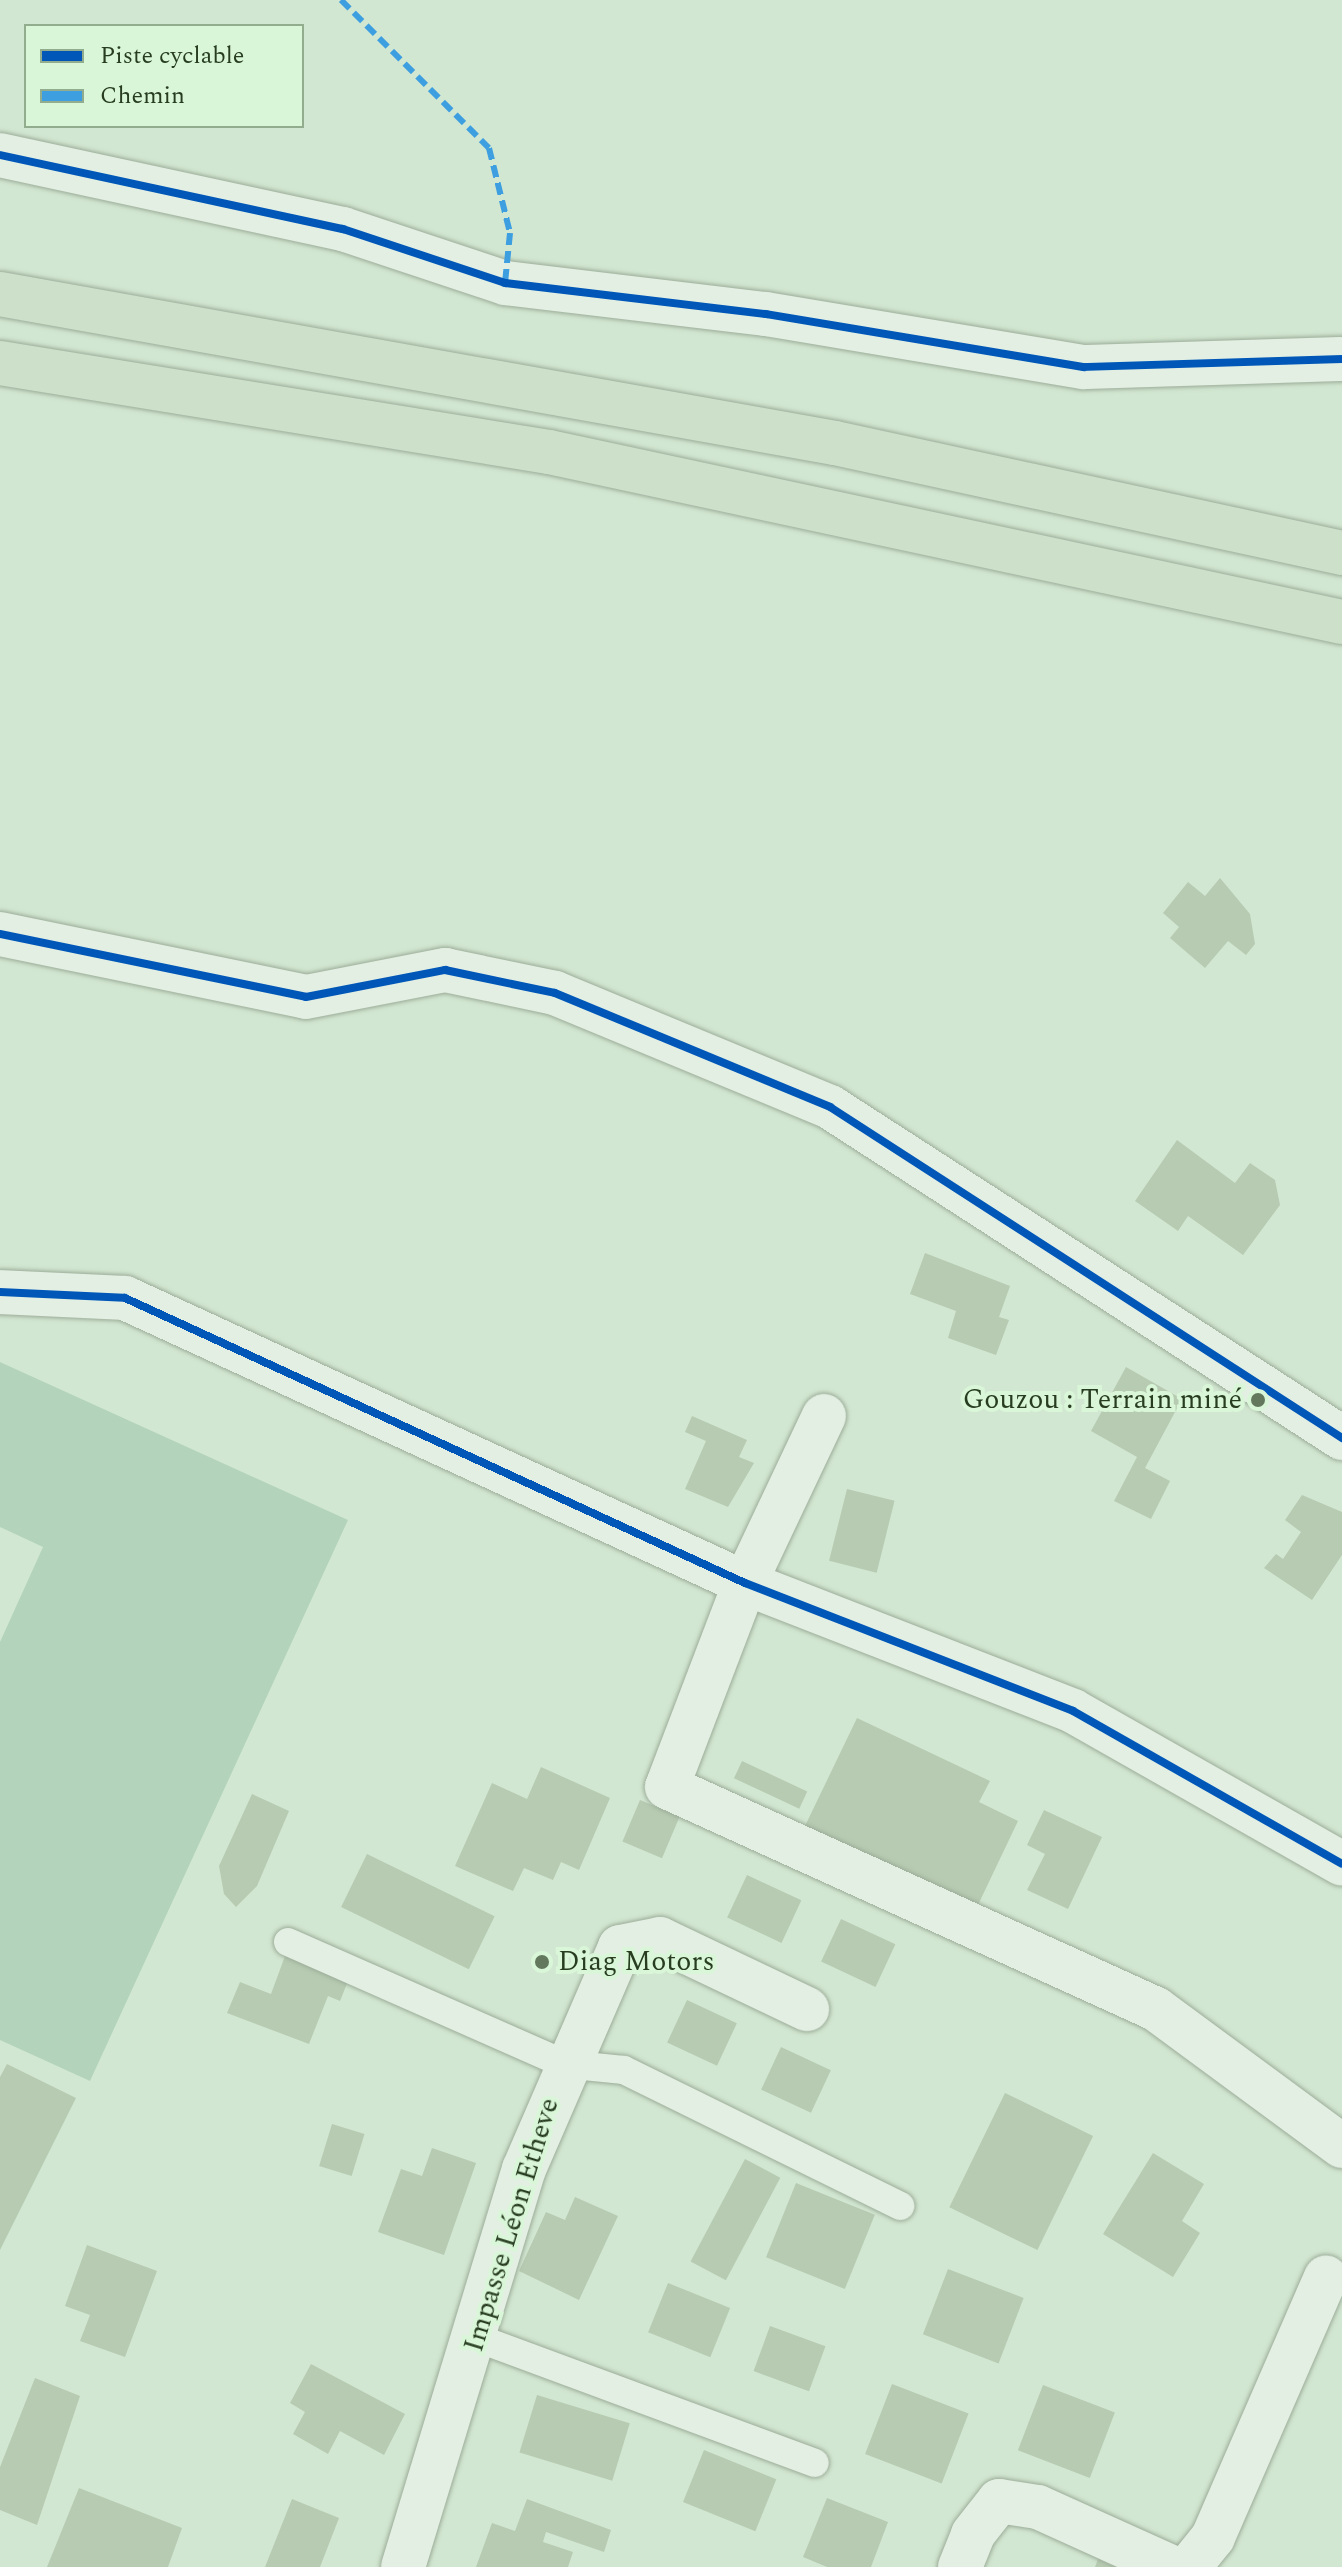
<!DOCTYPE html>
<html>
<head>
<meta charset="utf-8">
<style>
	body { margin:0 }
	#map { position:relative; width:1342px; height:2567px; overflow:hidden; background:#d2e7d1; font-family:Spectral,serif }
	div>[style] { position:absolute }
	.cemetery>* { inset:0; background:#b3d4bb }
	.building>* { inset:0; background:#b7cbb2; transform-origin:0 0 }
	.roads { filter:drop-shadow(0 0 2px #9cad99) drop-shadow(0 0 2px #9cad99) }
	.service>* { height:28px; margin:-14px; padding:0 14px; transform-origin:14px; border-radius:14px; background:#e3efe3 }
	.minor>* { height:44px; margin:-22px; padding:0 22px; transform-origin:22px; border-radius:22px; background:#e3efe3 }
	.trunk>* { height:44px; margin:-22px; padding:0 22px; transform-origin:22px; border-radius:22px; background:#cde0ca }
	.quiet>* { height:6px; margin-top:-3px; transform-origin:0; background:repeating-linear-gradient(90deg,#3d9ee0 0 12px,transparent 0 18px) }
	.cycleway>* { height:8px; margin:-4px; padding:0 4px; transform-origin:4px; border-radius:4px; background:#0057b8 }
	.dots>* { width:22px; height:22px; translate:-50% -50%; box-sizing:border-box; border:4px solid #d9f7d8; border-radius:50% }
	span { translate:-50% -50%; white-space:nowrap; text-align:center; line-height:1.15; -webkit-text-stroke:8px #d9f7d8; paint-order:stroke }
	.poi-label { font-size:28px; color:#283d20 }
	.right { translate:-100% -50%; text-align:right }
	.left { translate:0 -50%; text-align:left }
	.street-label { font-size:28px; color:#283d20 }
	.legend { position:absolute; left:24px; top:24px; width:280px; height:104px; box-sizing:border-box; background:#d9f7d8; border:2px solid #92ad8e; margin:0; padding:10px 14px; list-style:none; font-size:24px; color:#283d20 }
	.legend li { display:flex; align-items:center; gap:16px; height:40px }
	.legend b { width:40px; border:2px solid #92ad8e }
</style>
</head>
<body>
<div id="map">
	<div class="cemetery">
		<i style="clip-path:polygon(0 1362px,348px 1520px,90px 2081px,0 2040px,0 1642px,43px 1547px,0 1527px)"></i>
	</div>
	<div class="building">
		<i style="clip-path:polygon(1220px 878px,1250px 914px,1255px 944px,1246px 955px,1228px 941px,1205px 968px,1170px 938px,1179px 927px,1163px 913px,1188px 882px,1205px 896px)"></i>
		<i style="clip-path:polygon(1177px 1140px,1235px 1183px,1250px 1163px,1275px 1180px,1280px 1205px,1243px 1255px,1188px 1216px,1178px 1231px,1135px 1201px)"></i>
		<i style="clip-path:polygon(925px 1253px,1010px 1286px,999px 1317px,1009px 1320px,996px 1355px,948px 1338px,956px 1311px,910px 1294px)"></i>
		<i style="clip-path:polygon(1126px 1367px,1182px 1399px,1145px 1468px,1170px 1481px,1151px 1519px,1114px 1501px,1137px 1457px,1091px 1431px)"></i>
		<i style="clip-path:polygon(692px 1416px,747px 1440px,739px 1457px,754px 1463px,728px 1507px,685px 1489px,706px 1441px,685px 1432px)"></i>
		<i style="left:847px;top:1489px;width:49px;height:74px;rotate:14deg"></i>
		<i style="clip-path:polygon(1302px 1495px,1342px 1512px,1342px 1555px,1312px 1600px,1264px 1568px,1276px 1554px,1283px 1559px,1301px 1532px,1285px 1520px)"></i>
		<i style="clip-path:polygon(857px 1718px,990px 1781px,979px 1802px,1018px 1821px,977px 1907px,805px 1826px)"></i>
		<i style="left:742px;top:1761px;width:72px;height:19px;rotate:25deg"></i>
		<i style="clip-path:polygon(541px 1767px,610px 1798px,579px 1870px,561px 1862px,553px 1880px,524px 1868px,513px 1891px,455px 1866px,492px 1783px,527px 1799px)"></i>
		<i style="clip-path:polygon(252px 1794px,289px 1811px,257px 1886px,236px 1907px,224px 1894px,219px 1866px)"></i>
		<i style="left:640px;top:1800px;width:43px;height:45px;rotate:23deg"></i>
		<i style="clip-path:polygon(1044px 1810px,1102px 1837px,1068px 1909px,1027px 1890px,1045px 1854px,1027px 1845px)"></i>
		<i style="left:367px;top:1854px;width:142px;height:59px;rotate:26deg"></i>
		<i style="left:747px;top:1875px;width:60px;height:47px;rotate:25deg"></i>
		<i style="left:841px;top:1919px;width:60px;height:47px;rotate:25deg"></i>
		<i style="clip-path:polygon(285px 1956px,348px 1981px,340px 2001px,328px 1996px,309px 2044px,227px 2013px,240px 1982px,271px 1994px)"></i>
		<i style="left:687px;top:2000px;width:55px;height:47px;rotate:25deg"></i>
		<i style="left:781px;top:2047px;width:55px;height:47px;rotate:25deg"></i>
		<i style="clip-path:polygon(7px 2064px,76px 2098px,0 2250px,0 2077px)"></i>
		<i style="left:1005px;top:2093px;width:98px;height:127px;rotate:26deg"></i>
		<i style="left:332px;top:2124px;width:34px;height:44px;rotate:17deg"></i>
		<i style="clip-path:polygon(432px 2148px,476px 2163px,444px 2255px,378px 2232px,401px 2169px,422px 2176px)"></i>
		<i style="clip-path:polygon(1153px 2153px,1204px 2184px,1182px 2221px,1200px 2233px,1173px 2277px,1103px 2234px)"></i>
		<i style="left:745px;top:2159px;width:40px;height:116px;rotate:28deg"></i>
		<i style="left:796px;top:2183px;width:85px;height:80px;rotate:22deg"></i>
		<i style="clip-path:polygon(575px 2197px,618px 2216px,579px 2300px,519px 2271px,546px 2212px,565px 2220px)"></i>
		<i style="clip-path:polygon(87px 2245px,157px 2271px,125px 2357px,80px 2341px,90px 2315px,65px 2306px)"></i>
		<i style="left:948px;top:2269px;width:81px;height:70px;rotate:21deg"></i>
		<i style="left:668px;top:2283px;width:67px;height:53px;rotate:22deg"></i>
		<i style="left:770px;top:2326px;width:59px;height:48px;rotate:20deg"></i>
		<i style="clip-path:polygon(311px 2364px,405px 2414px,384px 2455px,340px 2431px,328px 2454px,293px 2434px,305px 2412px,290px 2403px)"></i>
		<i style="clip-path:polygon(35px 2378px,80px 2396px,37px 2525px,0 2510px,0 2467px)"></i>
		<i style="left:892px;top:2384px;width:82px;height:75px;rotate:21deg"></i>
		<i style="left:1043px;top:2385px;width:77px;height:70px;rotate:21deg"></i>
		<i style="left:537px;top:2395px;width:97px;height:60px;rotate:17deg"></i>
		<i style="left:704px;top:2450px;width:78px;height:56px;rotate:22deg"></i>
		<i style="clip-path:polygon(79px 2488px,182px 2528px,168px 2567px,47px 2567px)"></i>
		<i style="clip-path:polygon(827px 2498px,888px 2522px,871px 2567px,827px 2567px,803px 2557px)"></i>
		<i style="clip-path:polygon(292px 2499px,339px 2518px,320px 2567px,265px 2567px)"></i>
		<i style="clip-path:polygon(527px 2499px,611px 2530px,604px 2552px,546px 2532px,543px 2542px,573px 2552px,568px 2567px,476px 2567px,492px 2523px,515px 2531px)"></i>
		<i style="clip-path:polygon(1098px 2559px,1116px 2567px,1095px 2567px)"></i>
	</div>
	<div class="roads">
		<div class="service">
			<i style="left:288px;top:1942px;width:302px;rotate:23.8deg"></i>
			<i style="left:564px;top:2064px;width:60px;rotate:5.7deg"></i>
			<i style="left:624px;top:2070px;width:308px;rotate:26.2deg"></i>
			<i style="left:477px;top:2338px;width:360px;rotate:20.3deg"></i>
		</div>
		<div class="minor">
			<i style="left:0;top:155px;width:351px;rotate:12.2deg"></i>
			<i style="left:343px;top:229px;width:171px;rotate:18.4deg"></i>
			<i style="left:505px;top:283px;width:263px;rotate:6.8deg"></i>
			<i style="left:766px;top:314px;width:322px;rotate:9.5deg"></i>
			<i style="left:1084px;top:367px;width:258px;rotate:-1.8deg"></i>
			<i style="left:0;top:934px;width:312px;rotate:11.6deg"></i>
			<i style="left:306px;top:997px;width:142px;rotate:-11deg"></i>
			<i style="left:445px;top:970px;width:112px;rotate:11.8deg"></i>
			<i style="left:555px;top:993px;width:298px;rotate:22.5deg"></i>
			<i style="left:830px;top:1107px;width:610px;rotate:32.88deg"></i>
			<i style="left:0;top:1292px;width:125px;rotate:2.7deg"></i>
			<i style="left:125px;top:1298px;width:682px;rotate:24.69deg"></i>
			<i style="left:745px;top:1583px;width:352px;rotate:21.3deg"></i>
			<i style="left:1073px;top:1711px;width:309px;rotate:29.6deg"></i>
			<i style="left:824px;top:1416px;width:185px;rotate:115.3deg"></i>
			<i style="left:745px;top:1583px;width:218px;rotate:110.9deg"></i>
			<i style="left:667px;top:1787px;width:537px;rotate:24.42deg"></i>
			<i style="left:1156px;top:2009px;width:231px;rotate:36.4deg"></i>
			<i style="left:403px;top:2567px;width:416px;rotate:-73.1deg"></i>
			<i style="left:524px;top:2169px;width:242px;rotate:-66.6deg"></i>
			<i style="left:620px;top:1947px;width:41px;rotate:-11.3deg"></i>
			<i style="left:660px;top:1939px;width:163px;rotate:25.5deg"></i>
			<i style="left:960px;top:2567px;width:35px;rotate:-68deg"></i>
			<i style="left:973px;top:2534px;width:42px;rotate:-51.8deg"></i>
			<i style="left:999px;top:2501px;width:39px;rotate:9deg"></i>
			<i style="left:1038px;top:2507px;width:146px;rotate:24.3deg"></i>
			<i style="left:1189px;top:2567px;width:38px;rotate:-51deg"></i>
			<i style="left:1213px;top:2537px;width:283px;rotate:-66.5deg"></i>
		</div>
		<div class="trunk">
			<i style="left:0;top:294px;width:848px;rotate:10.12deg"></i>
			<i style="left:835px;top:443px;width:519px;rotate:12.24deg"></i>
			<i style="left:0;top:363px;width:556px;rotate:9.21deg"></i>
			<i style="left:549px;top:452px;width:811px;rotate:12.1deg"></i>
		</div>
	</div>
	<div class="quiet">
		<i style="left:341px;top:0;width:209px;rotate:45deg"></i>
		<i style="left:489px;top:148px;width:88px;rotate:76.1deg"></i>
		<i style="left:510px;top:233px;width:50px;rotate:95.7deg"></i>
	</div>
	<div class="cycleway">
		<i style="left:0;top:155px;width:351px;rotate:12.2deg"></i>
		<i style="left:343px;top:229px;width:171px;rotate:18.4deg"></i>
		<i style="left:505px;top:283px;width:263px;rotate:6.8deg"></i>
		<i style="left:766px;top:314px;width:322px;rotate:9.5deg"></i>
		<i style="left:1084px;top:367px;width:258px;rotate:-1.8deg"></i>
		<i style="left:0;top:934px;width:312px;rotate:11.6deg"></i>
		<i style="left:306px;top:997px;width:142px;rotate:-11deg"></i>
		<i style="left:445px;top:970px;width:112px;rotate:11.8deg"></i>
		<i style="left:555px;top:993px;width:298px;rotate:22.5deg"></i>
		<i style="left:830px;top:1107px;width:610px;rotate:32.88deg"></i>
		<i style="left:0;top:1292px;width:125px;rotate:2.7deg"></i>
		<i style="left:125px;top:1298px;width:682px;rotate:24.69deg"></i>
		<i style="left:745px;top:1583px;width:352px;rotate:21.3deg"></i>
		<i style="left:1073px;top:1711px;width:309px;rotate:29.6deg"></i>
	</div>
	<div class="dots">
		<i style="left:1258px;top:1400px;background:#64785e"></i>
		<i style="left:542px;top:1962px;background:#64785e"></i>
	</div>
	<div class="poi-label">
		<span class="right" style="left:1242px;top:1400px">Gouzou : Terrain miné</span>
		<span class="left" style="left:558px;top:1962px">Diag Motors</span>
	</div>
	<div class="street-label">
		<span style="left:512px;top:2225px;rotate:-73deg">Impasse Léon Etheve</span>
	</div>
	<ul class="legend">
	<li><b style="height:10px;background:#0057b8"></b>Piste cyclable</li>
	<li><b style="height:10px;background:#3d9ee0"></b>Chemin</li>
	</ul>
</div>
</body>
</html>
